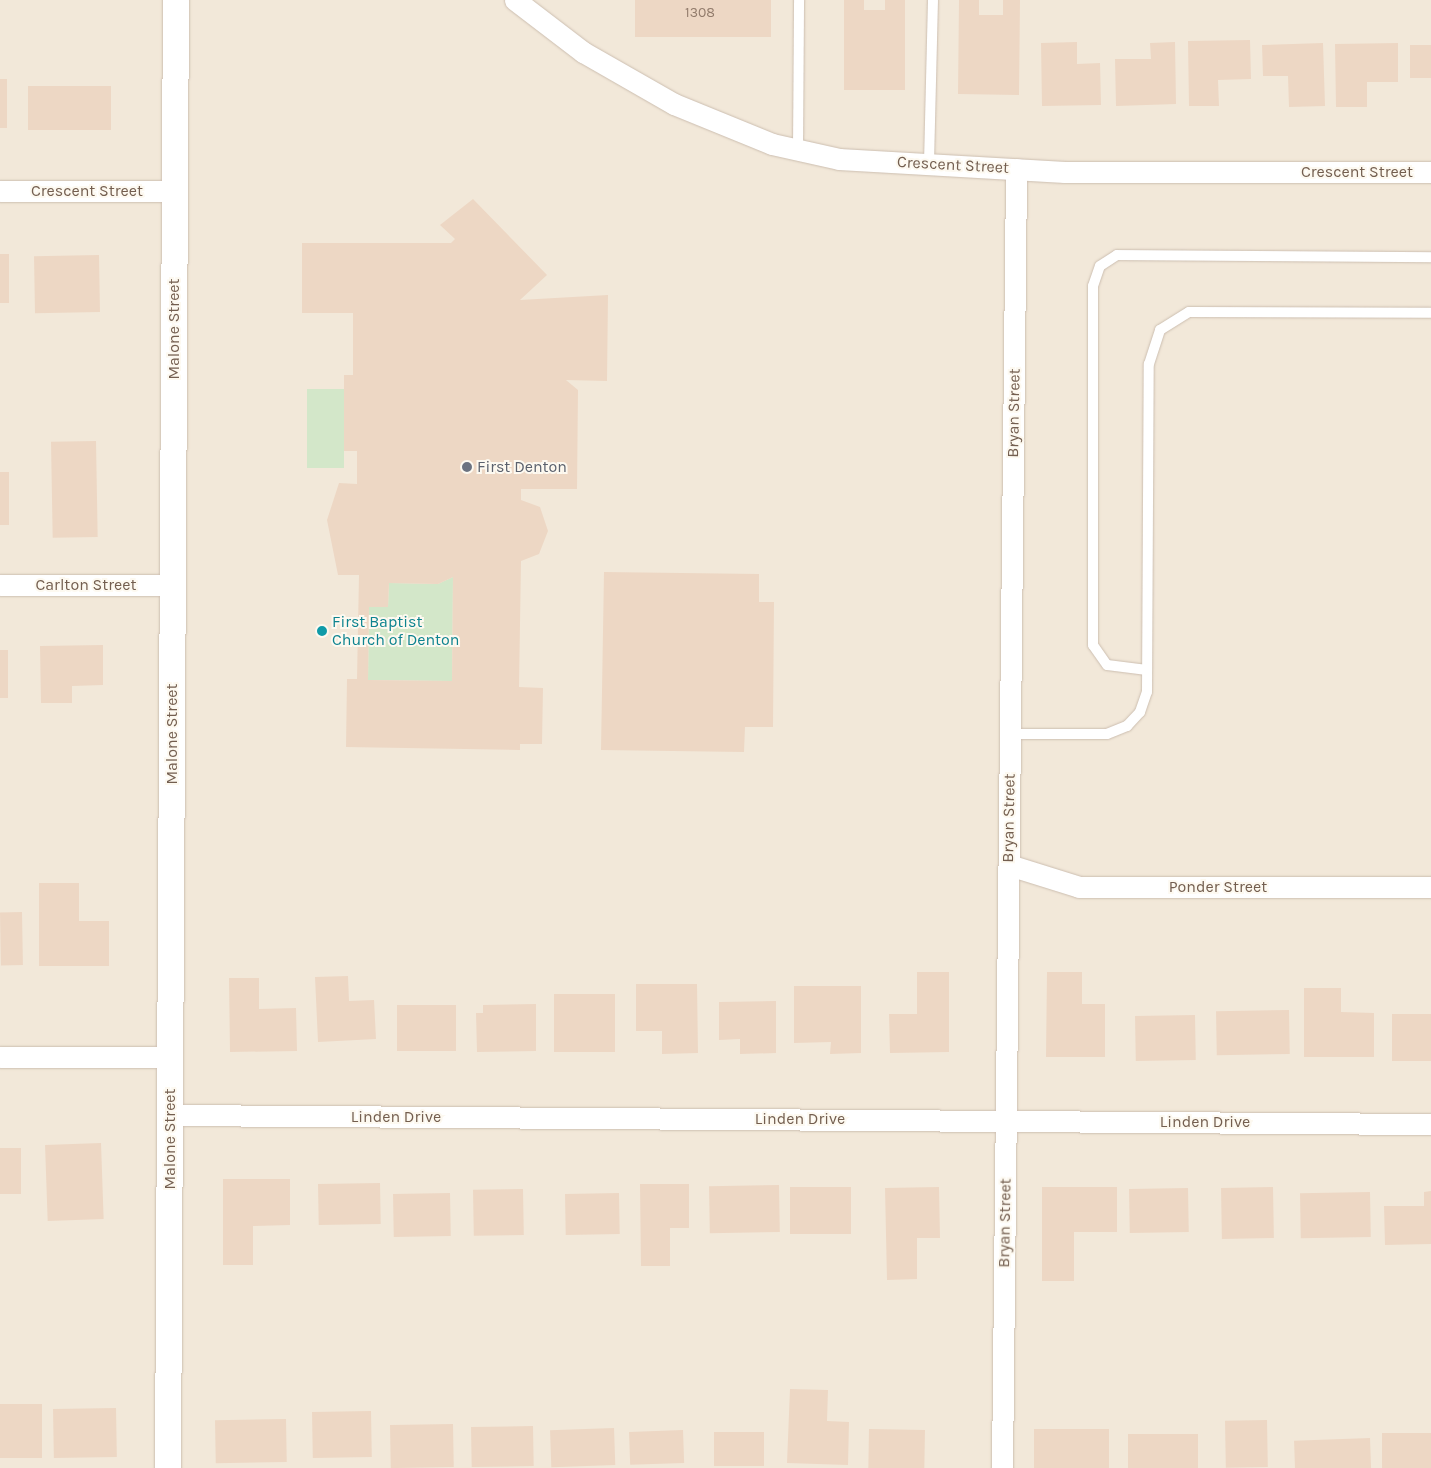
<!DOCTYPE html>
<html>
<head>
<meta charset="utf-8">
<style>
	body { margin:0 }
	#map { position:relative; width:1431px; height:1468px; overflow:hidden; background:#fbf5ea; font-family:Karla,sans-serif }
	div>[style] { position:absolute }
	.residential>* { inset:0; background:#f2e8d9; transform-origin:0 0 }
	.green>* { inset:0; background:#d3e7c9; transform-origin:0 0 }
	.building>* { inset:0; background:#edd7c4; transform-origin:0 0 }
	.roads { filter:drop-shadow(0 0 1px #ccbeb0) drop-shadow(0 0 1px #ccbeb0) }
	.service>* { height:10px; margin:-5px; padding:0 5px; transform-origin:5px; border-radius:5px; background:#fff }
	.minor>* { height:21px; margin:-10.5px; padding:0 10.5px; transform-origin:10.5px; border-radius:10.5px; background:#fff }
	.tertiary>* { height:26px; margin:-13px; padding:0 13px; transform-origin:13px; border-radius:13px; background:#fff }
	.dots>* { width:14px; height:14px; translate:-50% -50%; box-sizing:border-box; border:2px solid #fdf9f0; border-radius:50% }
	span { translate:-50% -50%; white-space:nowrap; text-align:center; line-height:1.15; -webkit-text-stroke:4px #fdf9f0; paint-order:stroke }
	.number-label { font-size:14px; color:#927c6c }
	.number-label span { -webkit-text-stroke-width:0 }
	.street-label { font-size:16px; color:#735e4f }
	.worship-label { font-size:16px; color:#5b616d }
	.left { translate:0 -50%; text-align:left }
	.culture-label { font-size:16px; color:#0d838f }
</style>
</head>
<body>
<div id="map">
	<div class="residential">
		<i style="left:0;top:0;width:1431px;height:1468px"></i>
	</div>
	<div class="green">
		<i style="left:307px;top:389px;width:37px;height:79px"></i>
		<i style="clip-path:polygon(453px 577px,452px 681px,368px 680px,369px 607px,388px 607px,389px 583px,438px 584px)"></i>
	</div>
	<div class="building">
		<i style="left:635px;top:0;width:136px;height:37px"></i>
		<i style="clip-path:polygon(844px 0,864px 0,864px 10px,885px 10px,885px 0,905px 0,905px 90px,844px 90px)"></i>
		<i style="clip-path:polygon(959px 0,979px 0,979px 15px,1003px 15px,1003px 0,1020px 0,1019px 95px,958px 94px)"></i>
		<i style="clip-path:polygon(1250px 40px,1251px 79px,1218px 80px,1219px 106px,1189px 106px,1188px 41px)"></i>
		<i style="clip-path:polygon(1077px 42px,1077px 64px,1100px 63px,1101px 105px,1042px 106px,1041px 43px)"></i>
		<i style="clip-path:polygon(1175px 42px,1176px 104px,1116px 106px,1115px 59px,1151px 59px,1150px 43px)"></i>
		<i style="clip-path:polygon(1323px 43px,1325px 106px,1289px 107px,1288px 76px,1263px 76px,1262px 45px)"></i>
		<i style="clip-path:polygon(1398px 43px,1398px 82px,1367px 82px,1367px 107px,1336px 107px,1335px 44px)"></i>
		<i style="left:1410px;top:45px;width:21px;height:33px"></i>
		<i style="left:0;top:79px;width:7px;height:49px"></i>
		<i style="left:111px;top:86px;width:44px;height:83px;rotate:90deg"></i>
		<i style="clip-path:polygon(evenodd,473px 199px,547px 275px,520px 300px,608px 295px,607px 381px,566px 380px,578px 390px,577px 489px,521px 489px,521px 500px,540px 507px,548px 531px,539px 554px,521px 561px,519px 687px,543px 688px,542px 744px,520px 744px,520px 750px,346px 747px,347px 679px,357px 679px,359px 575px,338px 575px,327px 520px,339px 483px,357px 484px,357px 451px,344px 451px,344px 375px,353px 375px,353px 313px,302px 313px,302px 243px,451px 243px,455px 239px,440px 225px,473px 199px,453px 577px,452px 681px,368px 680px,369px 607px,388px 607px,389px 583px,438px 584px,453px 577px)"></i>
		<i style="left:0;top:254px;width:9px;height:49px"></i>
		<i style="left:99px;top:255px;width:57px;height:65px;rotate:89deg"></i>
		<i style="left:96px;top:441px;width:96px;height:45px;rotate:89deg"></i>
		<i style="left:0;top:472px;width:9px;height:53px"></i>
		<i style="clip-path:polygon(604px 572px,759px 574px,759px 602px,774px 602px,773px 727px,745px 727px,744px 752px,601px 750px)"></i>
		<i style="clip-path:polygon(103px 645px,103px 685px,72px 686px,72px 703px,41px 703px,40px 646px)"></i>
		<i style="left:0;top:650px;width:8px;height:48px"></i>
		<i style="clip-path:polygon(39px 883px,79px 883px,79px 921px,109px 921px,109px 966px,39px 966px)"></i>
		<i style="left:22px;top:912px;width:53px;height:22px;rotate:89deg"></i>
		<i style="clip-path:polygon(917px 972px,949px 972px,949px 1052px,890px 1053px,889px 1014px,917px 1014px)"></i>
		<i style="clip-path:polygon(1047px 972px,1082px 972px,1082px 1004px,1105px 1004px,1105px 1057px,1046px 1057px)"></i>
		<i style="clip-path:polygon(348px 976px,349px 1001px,374px 1000px,376px 1039px,318px 1042px,315px 977px)"></i>
		<i style="clip-path:polygon(229px 978px,259px 978px,259px 1009px,296px 1008px,297px 1051px,230px 1052px)"></i>
		<i style="clip-path:polygon(636px 984px,697px 984px,698px 1053px,662px 1054px,662px 1031px,636px 1031px)"></i>
		<i style="clip-path:polygon(794px 986px,861px 986px,861px 1053px,830px 1054px,831px 1042px,794px 1043px)"></i>
		<i style="clip-path:polygon(1304px 988px,1341px 988px,1341px 1012px,1374px 1013px,1374px 1057px,1304px 1057px)"></i>
		<i style="left:554px;top:994px;width:61px;height:58px"></i>
		<i style="clip-path:polygon(776px 1001px,776px 1053px,740px 1054px,740px 1039px,719px 1040px,719px 1002px)"></i>
		<i style="clip-path:polygon(536px 1004px,536px 1051px,477px 1052px,476px 1013px,483px 1013px,483px 1005px)"></i>
		<i style="left:456px;top:1005px;width:46px;height:59px;rotate:90deg"></i>
		<i style="left:1289px;top:1010px;width:44px;height:73px;rotate:89deg"></i>
		<i style="left:1431px;top:1014px;width:47px;height:39px;rotate:90deg"></i>
		<i style="left:1195px;top:1015px;width:45px;height:60px;rotate:89deg"></i>
		<i style="left:101px;top:1143px;width:76px;height:56px;rotate:88deg"></i>
		<i style="left:0;top:1148px;width:21px;height:46px"></i>
		<i style="clip-path:polygon(223px 1179px,290px 1179px,290px 1225px,253px 1226px,253px 1265px,223px 1265px)"></i>
		<i style="left:380px;top:1183px;width:41px;height:62px;rotate:89deg"></i>
		<i style="clip-path:polygon(640px 1184px,689px 1184px,689px 1228px,670px 1228px,670px 1266px,641px 1266px)"></i>
		<i style="left:779px;top:1185px;width:47px;height:70px;rotate:89deg"></i>
		<i style="left:851px;top:1187px;width:47px;height:61px;rotate:90deg"></i>
		<i style="clip-path:polygon(939px 1187px,940px 1238px,917px 1238px,917px 1279px,887px 1280px,885px 1188px)"></i>
		<i style="clip-path:polygon(1042px 1187px,1117px 1187px,1117px 1232px,1074px 1232px,1074px 1281px,1042px 1281px)"></i>
		<i style="left:1273px;top:1187px;width:51px;height:52px;rotate:89deg"></i>
		<i style="left:1188px;top:1188px;width:44px;height:59px;rotate:89deg"></i>
		<i style="left:523px;top:1189px;width:46px;height:50px;rotate:89deg"></i>
		<i style="clip-path:polygon(1431px 1191px,1431px 1244px,1385px 1245px,1384px 1206px,1424px 1206px,1424px 1192px)"></i>
		<i style="left:1370px;top:1192px;width:45px;height:70px;rotate:89deg"></i>
		<i style="left:450px;top:1193px;width:43px;height:57px;rotate:89deg"></i>
		<i style="left:619px;top:1193px;width:41px;height:54px;rotate:89deg"></i>
		<i style="clip-path:polygon(790px 1389px,828px 1390px,827px 1421px,849px 1422px,848px 1465px,787px 1463px)"></i>
		<i style="left:0;top:1404px;width:42px;height:54px"></i>
		<i style="left:116px;top:1408px;width:49px;height:63px;rotate:89deg"></i>
		<i style="left:371px;top:1411px;width:46px;height:59px;rotate:89deg"></i>
		<i style="left:286px;top:1419px;width:43px;height:71px;rotate:89deg"></i>
		<i style="left:1267px;top:1420px;width:47px;height:42px;rotate:89deg"></i>
		<i style="left:453px;top:1424px;width:43px;height:63px;rotate:89deg"></i>
		<i style="left:533px;top:1426px;width:40px;height:62px;rotate:89deg"></i>
		<i style="left:614px;top:1428px;width:37px;height:64px;rotate:88deg"></i>
		<i style="left:869px;top:1429px;width:56px;height:39px;rotate:1deg"></i>
		<i style="left:1109px;top:1429px;width:39px;height:75px;rotate:90deg"></i>
		<i style="left:683px;top:1430px;width:33px;height:54px;rotate:88deg"></i>
		<i style="left:714px;top:1432px;width:50px;height:34px"></i>
		<i style="left:1382px;top:1433px;width:49px;height:35px"></i>
		<i style="left:1198px;top:1434px;width:34px;height:70px;rotate:90deg"></i>
		<i style="left:1370px;top:1438px;width:30px;height:76px;rotate:88deg"></i>
	</div>
	<div class="roads">
		<div class="service">
			<i style="left:798px;top:150px;width:150px;rotate:-89.6deg"></i>
			<i style="left:929px;top:163px;width:163px;rotate:-88.6deg"></i>
			<i style="left:1147px;top:670px;width:40px;rotate:-172.9deg"></i>
			<i style="left:1107px;top:665px;width:24px;rotate:-125deg"></i>
			<i style="left:1093px;top:645px;width:359px;rotate:-90deg"></i>
			<i style="left:1093px;top:286px;width:21px;rotate:-71deg"></i>
			<i style="left:1100px;top:266px;width:20px;rotate:-33deg"></i>
			<i style="left:1117px;top:255px;width:314px;rotate:0.4deg"></i>
			<i style="left:1010px;top:734px;width:97px"></i>
			<i style="left:1107px;top:734px;width:22px;rotate:-22deg"></i>
			<i style="left:1127px;top:726px;width:19px;rotate:-47deg"></i>
			<i style="left:1140px;top:712px;width:21px;rotate:-71deg"></i>
			<i style="left:1147px;top:692px;width:328px;rotate:-89.7deg"></i>
			<i style="left:1149px;top:364px;width:36px;rotate:-72deg"></i>
			<i style="left:1160px;top:330px;width:34px;rotate:-32deg"></i>
			<i style="left:1189px;top:312px;width:242px;rotate:0.2deg"></i>
		</div>
		<div class="minor">
			<i style="left:515px;top:0;width:86px;rotate:37.4deg"></i>
			<i style="left:583px;top:52px;width:105px;rotate:29.7deg"></i>
			<i style="left:674px;top:104px;width:106px;rotate:22.2deg"></i>
			<i style="left:772px;top:144px;width:69px;rotate:12.6deg"></i>
			<i style="left:839px;top:159px;width:226px;rotate:3.3deg"></i>
			<i style="left:1065px;top:172px;width:366px"></i>
			<i style="left:0;top:191px;width:175px"></i>
			<i style="left:0;top:585px;width:173px"></i>
			<i style="left:1009px;top:865px;width:73px;rotate:17.4deg"></i>
			<i style="left:1079px;top:887px;width:352px"></i>
			<i style="left:0;top:1057px;width:170px"></i>
			<i style="left:170px;top:1115px;width:1261px;rotate:0.41deg"></i>
			<i style="left:1002px;top:1468px;width:1299px;rotate:-89.38deg"></i>
		</div>
		<div class="tertiary">
			<i style="left:168px;top:1468px;width:1468px;rotate:-89.69deg"></i>
		</div>
	</div>
	<div class="dots">
		<i style="left:467px;top:467px;background:#6b7280"></i>
		<i style="left:322px;top:631px;background:#0f9aa8"></i>
	</div>
	<div class="number-label">
		<span style="left:700px;top:13px">1308</span>
	</div>
	<div class="street-label">
		<span style="left:953px;top:165px;rotate:3deg">Crescent Street</span>
		<span style="left:1357px;top:172px">Crescent Street</span>
		<span style="left:87px;top:191px">Crescent Street</span>
		<span style="left:174px;top:329px;rotate:-90deg">Malone Street</span>
		<span style="left:1014px;top:413px;rotate:-89deg">Bryan Street</span>
		<span style="left:86px;top:585px">Carlton Street</span>
		<span style="left:172px;top:734px;rotate:-90deg">Malone Street</span>
		<span style="left:1009px;top:818px;rotate:-89deg">Bryan Street</span>
		<span style="left:1218px;top:887px">Ponder Street</span>
		<span style="left:396px;top:1117px">Linden Drive</span>
		<span style="left:800px;top:1119px">Linden Drive</span>
		<span style="left:1205px;top:1122px">Linden Drive</span>
		<span style="left:170px;top:1139px;rotate:-90deg">Malone Street</span>
		<span style="left:1005px;top:1223px;rotate:-89deg">Bryan Street</span>
	</div>
	<div class="worship-label">
		<span class="left" style="left:477px;top:467px">First Denton</span>
	</div>
	<div class="culture-label">
		<span class="left" style="left:332px;top:631px">First Baptist<br>Church of Denton</span>
	</div>
</div>
</body>
</html>
